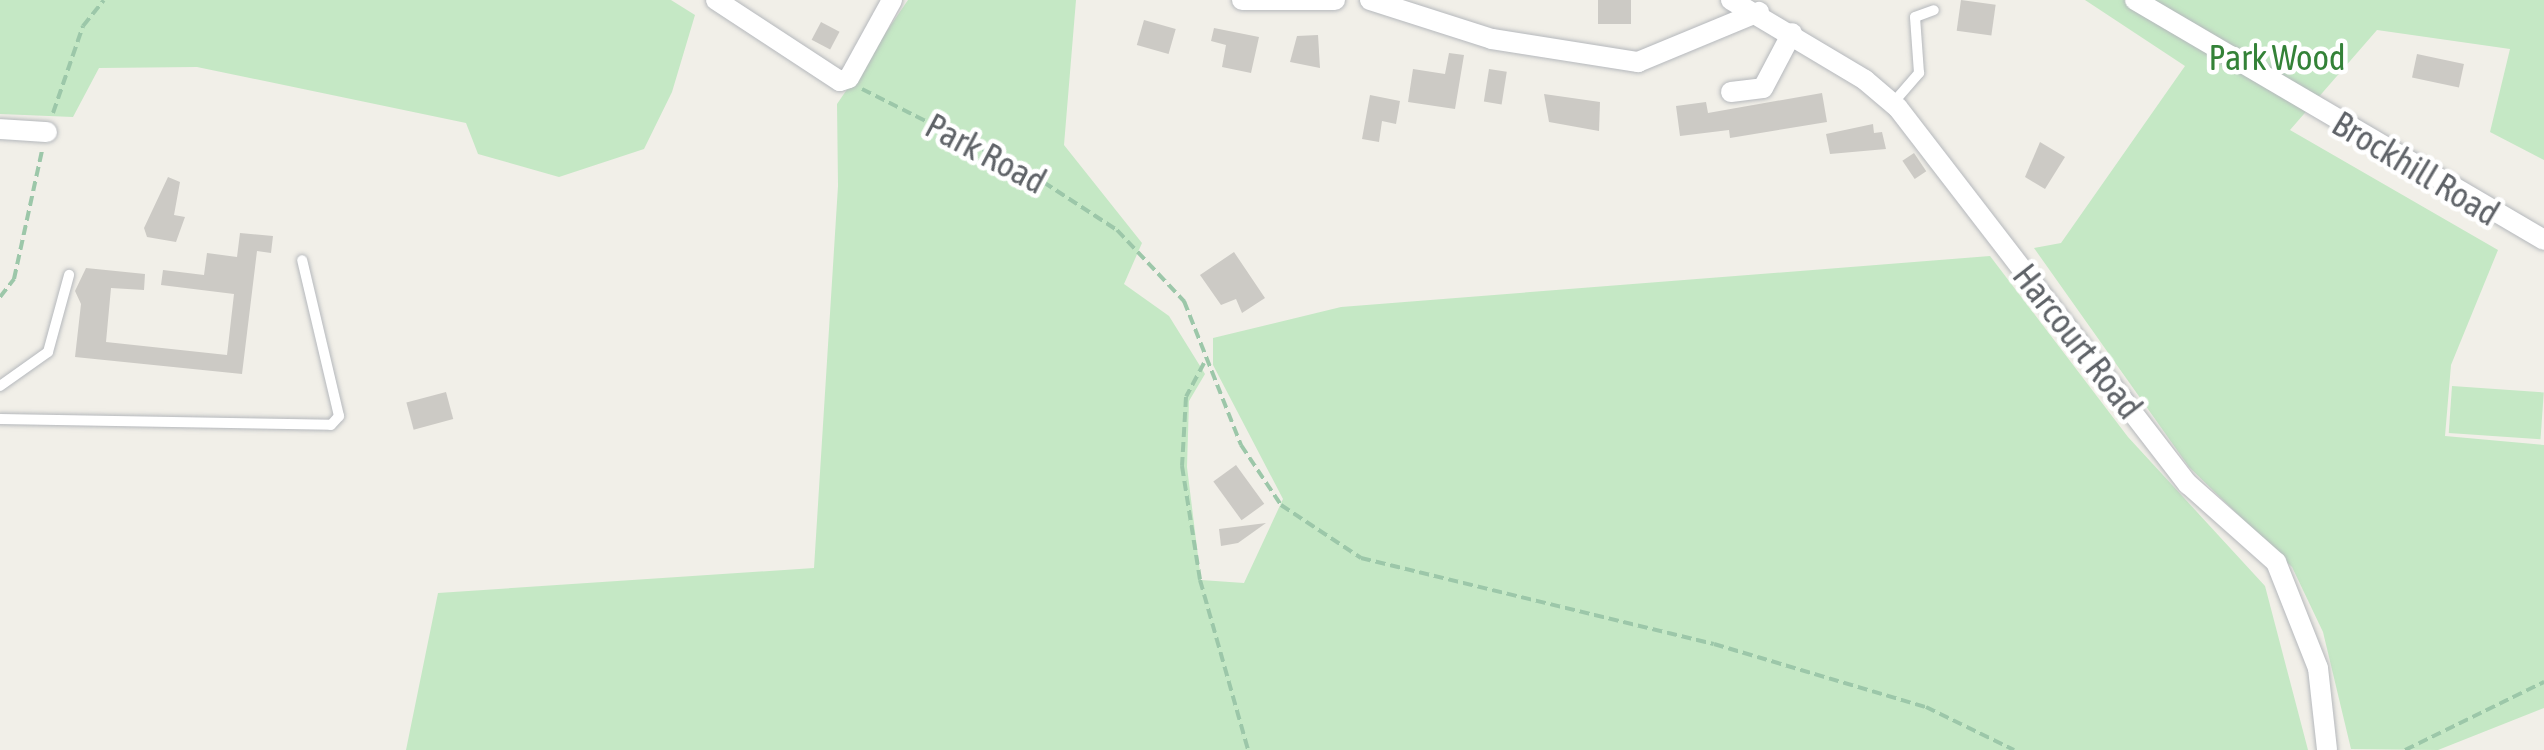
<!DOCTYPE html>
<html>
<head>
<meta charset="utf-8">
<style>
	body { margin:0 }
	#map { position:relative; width:2544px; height:750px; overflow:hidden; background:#f1efe8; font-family:"Asap Condensed",sans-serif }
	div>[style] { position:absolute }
	.green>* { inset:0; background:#c5e8c5; transform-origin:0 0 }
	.building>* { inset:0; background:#cccac5; transform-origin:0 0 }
	.path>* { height:4px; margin-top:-2px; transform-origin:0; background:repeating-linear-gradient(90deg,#9cc7a9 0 10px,transparent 0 15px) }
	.roads { filter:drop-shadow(0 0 2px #b5b8bc) drop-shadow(0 0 2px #b5b8bc) }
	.lane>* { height:10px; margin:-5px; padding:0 5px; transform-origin:5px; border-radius:5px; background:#fff }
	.street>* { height:20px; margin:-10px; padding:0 10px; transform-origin:10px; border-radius:10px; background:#fff }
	span { translate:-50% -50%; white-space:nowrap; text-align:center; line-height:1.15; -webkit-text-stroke:9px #fff; paint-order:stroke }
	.park-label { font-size:35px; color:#348238 }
	.street-label { font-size:35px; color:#5f6368 }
</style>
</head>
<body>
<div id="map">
	<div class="green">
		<i style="clip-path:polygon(0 0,671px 0,695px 15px,672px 92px,644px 149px,559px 177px,478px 154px,466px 123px,197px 67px,99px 68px,73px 117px,0 114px)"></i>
		<i style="clip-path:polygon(908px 0,1076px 0,1064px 145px,1142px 243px,1124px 284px,1169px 316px,1205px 374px,1189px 401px,1187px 467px,1201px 580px,1244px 583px,1283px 499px,1213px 365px,1213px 338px,1341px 307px,1990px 256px,2128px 437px,2265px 586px,2308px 750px,406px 750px,438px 593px,814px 568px,838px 186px,837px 104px)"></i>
		<i style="clip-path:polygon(2085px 0,2544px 0,2544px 160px,2490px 132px,2510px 49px,2377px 30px,2290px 130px,2498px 250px,2451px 365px,2445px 436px,2544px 445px,2544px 708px,2438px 750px,2351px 749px,2323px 632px,2292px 567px,2189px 467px,2034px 248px,2061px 243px,2185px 66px)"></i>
		<i style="left:2452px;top:386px;width:92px;height:47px;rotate:4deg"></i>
	</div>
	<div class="building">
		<i style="left:1598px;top:0;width:33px;height:24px"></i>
		<i style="left:1961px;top:0;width:35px;height:31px;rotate:8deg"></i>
		<i style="left:1144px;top:20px;width:33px;height:26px;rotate:16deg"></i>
		<i style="left:821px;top:22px;width:21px;height:20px;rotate:28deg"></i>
		<i style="clip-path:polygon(1214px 28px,1259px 37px,1251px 73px,1222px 67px,1226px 45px,1211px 41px)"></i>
		<i style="clip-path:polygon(1318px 35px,1320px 68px,1290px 62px,1297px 36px)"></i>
		<i style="clip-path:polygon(1449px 53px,1464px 55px,1455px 109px,1408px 102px,1413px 69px,1445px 74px)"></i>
		<i style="left:2417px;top:54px;width:48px;height:24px;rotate:12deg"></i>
		<i style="left:1489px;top:69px;width:18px;height:33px;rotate:9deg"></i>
		<i style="clip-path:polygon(1822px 93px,1827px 122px,1730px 138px,1729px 130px,1680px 136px,1676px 106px,1706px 102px,1708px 113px)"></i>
		<i style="clip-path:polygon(1544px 94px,1600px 102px,1599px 131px,1549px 122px)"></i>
		<i style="clip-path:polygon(1370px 95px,1400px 101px,1396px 124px,1382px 121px,1379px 142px,1362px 139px)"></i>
		<i style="clip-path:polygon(1873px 124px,1874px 133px,1882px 132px,1886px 149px,1830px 154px,1826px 134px)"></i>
		<i style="clip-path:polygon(2040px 142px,2065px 157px,2045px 189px,2025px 177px)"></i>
		<i style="left:1914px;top:153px;width:22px;height:14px;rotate:56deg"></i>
		<i style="clip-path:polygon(168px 177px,180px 182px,174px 215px,185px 217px,176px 242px,147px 237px,144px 228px)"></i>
		<i style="clip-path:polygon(240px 233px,273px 236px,271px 253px,257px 251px,242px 374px,75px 357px,81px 304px,75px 291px,86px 268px,145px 274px,144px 290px,111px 288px,106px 342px,227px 355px,234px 294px,161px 285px,163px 270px,204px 275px,207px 253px,237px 257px)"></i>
		<i style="clip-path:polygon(1234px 252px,1265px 298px,1242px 313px,1236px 299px,1221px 305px,1200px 275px)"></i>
		<i style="left:446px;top:392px;width:28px;height:41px;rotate:75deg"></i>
		<i style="left:1236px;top:465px;width:48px;height:28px;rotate:54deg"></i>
		<i style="clip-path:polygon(1266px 523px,1238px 543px,1221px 546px,1219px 529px)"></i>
	</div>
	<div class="path">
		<i style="left:862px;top:89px;width:189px;rotate:26.7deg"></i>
		<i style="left:1031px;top:174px;width:103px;rotate:33.1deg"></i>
		<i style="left:1117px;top:230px;width:98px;rotate:46.7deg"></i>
		<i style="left:1184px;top:301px;width:155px;rotate:68.4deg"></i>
		<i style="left:1241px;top:445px;width:72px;rotate:56.3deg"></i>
		<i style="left:1281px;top:505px;width:96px;rotate:33.5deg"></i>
		<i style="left:1361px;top:558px;width:363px;rotate:13.7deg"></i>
		<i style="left:1714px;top:644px;width:221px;rotate:16.6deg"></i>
		<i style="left:1926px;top:707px;width:98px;rotate:26deg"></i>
		<i style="left:53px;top:113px;width:92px;rotate:-71deg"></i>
		<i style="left:83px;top:26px;width:33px;rotate:-51deg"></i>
		<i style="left:0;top:297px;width:23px;rotate:-52deg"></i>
		<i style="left:14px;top:279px;width:131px;rotate:-77.7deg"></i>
		<i style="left:1204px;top:363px;width:38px;rotate:118deg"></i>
		<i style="left:1186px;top:397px;width:69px;rotate:93.3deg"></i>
		<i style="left:1182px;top:466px;width:115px;rotate:81deg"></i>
		<i style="left:1200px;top:580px;width:177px;rotate:74.2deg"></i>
		<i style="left:2405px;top:750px;width:155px;rotate:-26.1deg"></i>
	</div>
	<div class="roads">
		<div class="lane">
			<i style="left:1893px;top:103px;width:40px;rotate:-49deg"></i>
			<i style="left:1919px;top:73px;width:56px;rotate:-94.1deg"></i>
			<i style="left:1915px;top:17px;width:20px;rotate:-20deg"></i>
			<i style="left:0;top:386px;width:59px;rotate:-35.3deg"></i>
			<i style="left:48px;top:352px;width:80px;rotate:-74.7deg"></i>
			<i style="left:0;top:419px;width:331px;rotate:1deg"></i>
			<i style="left:331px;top:425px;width:12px;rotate:-48deg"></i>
			<i style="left:339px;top:416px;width:160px;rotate:-103.3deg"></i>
		</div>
		<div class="street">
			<i style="left:716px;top:0;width:148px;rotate:33.2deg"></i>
			<i style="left:840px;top:81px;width:9px;rotate:-18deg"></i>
			<i style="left:849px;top:78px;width:89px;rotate:-61.1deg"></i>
			<i style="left:1242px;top:0;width:93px"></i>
			<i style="left:1370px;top:0;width:128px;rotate:17.7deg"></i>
			<i style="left:1492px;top:39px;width:148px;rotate:9deg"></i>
			<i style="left:1638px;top:62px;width:131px;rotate:-22.5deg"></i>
			<i style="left:1731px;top:0;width:156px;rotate:30.8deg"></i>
			<i style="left:1865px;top:80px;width:43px;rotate:40.3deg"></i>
			<i style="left:1898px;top:108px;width:475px;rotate:52.4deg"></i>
			<i style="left:2188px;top:484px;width:118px;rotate:41.6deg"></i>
			<i style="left:2276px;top:562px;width:114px;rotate:68.4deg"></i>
			<i style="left:2318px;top:668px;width:82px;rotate:83.7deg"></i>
			<i style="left:2135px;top:0;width:474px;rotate:30.4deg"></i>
			<i style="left:1731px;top:92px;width:32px;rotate:-7deg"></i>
			<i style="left:1763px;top:88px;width:62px;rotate:-62.2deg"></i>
			<i style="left:0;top:129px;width:47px;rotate:3.7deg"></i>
		</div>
	</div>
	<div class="park-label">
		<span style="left:2277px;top:57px">Park Wood</span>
	</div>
	<div class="street-label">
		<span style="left:986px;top:153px;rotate:28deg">Park Road</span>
		<span style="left:2416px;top:168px;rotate:31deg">Brockhill Road</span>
		<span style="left:2078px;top:341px;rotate:52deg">Harcourt Road</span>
	</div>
</div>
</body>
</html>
